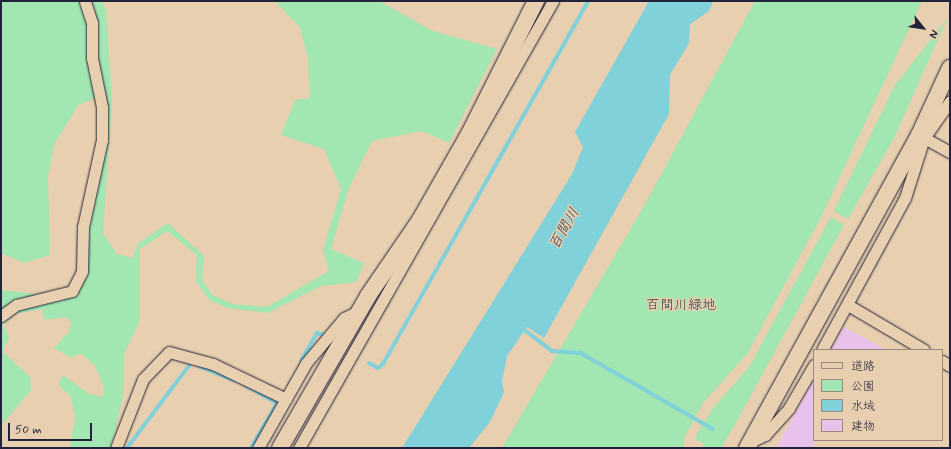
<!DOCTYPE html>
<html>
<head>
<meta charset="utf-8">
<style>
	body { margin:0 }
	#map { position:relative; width:951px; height:449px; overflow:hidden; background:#e7cfaf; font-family:Mynerve,"Klee One",sans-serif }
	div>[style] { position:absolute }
	.green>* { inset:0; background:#a2e6b1 }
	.water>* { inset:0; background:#81d1db }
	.stream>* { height:3.5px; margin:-1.75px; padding:0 1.75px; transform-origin:1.75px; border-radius:1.75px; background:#81d1db }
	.building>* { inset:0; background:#e9c2eb }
	.roads { filter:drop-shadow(0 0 1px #22223b) drop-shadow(0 0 1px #22223b) }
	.street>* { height:11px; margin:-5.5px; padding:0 5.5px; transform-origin:5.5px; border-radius:5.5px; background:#e7cfaf }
	.secondary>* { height:16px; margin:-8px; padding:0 8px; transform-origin:8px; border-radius:8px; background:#e7cfaf }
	span { translate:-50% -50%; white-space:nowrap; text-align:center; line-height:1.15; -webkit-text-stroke:3px #e7cfaf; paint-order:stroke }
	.park-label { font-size:14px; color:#353f4d }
	.water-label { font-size:15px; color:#303c53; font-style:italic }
	.frame { position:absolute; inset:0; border:2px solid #22223b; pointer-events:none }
	.legend { position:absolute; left:813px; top:349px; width:130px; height:92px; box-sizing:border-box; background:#e7cfaf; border:1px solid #988a81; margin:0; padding:5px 7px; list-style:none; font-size:12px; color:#22223b }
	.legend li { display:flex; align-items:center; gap:8px; height:20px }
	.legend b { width:20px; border:1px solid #988a81 }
	.north { position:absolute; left:903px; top:8px; width:40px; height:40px; -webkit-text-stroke:3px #e7cfaf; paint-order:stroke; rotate:120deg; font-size:11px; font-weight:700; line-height:16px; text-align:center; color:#22223b }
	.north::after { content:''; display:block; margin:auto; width:14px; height:18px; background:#22223b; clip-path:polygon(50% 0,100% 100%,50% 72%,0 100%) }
	.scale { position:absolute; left:8px; top:423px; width:84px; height:18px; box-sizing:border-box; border:2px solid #22223b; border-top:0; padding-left:5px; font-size:12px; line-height:14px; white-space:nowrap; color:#22223b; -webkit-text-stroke:3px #e7cfaf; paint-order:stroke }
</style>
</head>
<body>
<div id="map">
	<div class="green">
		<i style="clip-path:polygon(1px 1px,101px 1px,106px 9px,112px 99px,103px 233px,117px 254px,132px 258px,139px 243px,168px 223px,204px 256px,202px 281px,213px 295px,233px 304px,267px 307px,329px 271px,323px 250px,341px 189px,324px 149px,281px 135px,295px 100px,310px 98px,308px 59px,300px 28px,275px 1px,379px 1px,433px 31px,497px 49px,449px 143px,422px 131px,372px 141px,349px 188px,331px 249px,364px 263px,356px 282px,321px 286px,268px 313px,227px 308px,209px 300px,196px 281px,197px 255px,167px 231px,140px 249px,140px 320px,124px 354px,123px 396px,111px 448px,70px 448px,75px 418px,71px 397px,58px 384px,63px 375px,89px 394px,103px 397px,104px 387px,95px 366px,82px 354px,70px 357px,54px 348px,69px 332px,71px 323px,66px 317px,44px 320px,42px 309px,14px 314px,3px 325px,9px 337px,3px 352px,30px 377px,31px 390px,1px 426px,1px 290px,45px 295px,64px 292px,78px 278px,99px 122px,96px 98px,78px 105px,54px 145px,48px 176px,50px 255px,24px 263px,1px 253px)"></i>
		<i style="clip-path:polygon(755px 1px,922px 1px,822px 215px,747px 354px,703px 403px,685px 436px,683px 448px,502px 448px,644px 206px)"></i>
		<i style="clip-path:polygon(947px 19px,894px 138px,848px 219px,834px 211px,895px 85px)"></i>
		<i style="clip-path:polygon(831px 217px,844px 225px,733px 428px,721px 448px,702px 448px,704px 444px,696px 440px,697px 433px,714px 407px,749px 367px)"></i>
	</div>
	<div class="water">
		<i style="clip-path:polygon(649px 1px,713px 1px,709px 11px,690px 24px,689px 43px,670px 75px,669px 114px,544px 338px,527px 327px,507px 356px,502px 382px,504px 392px,490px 422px,469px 448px,402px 448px,572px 174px,583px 147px,575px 132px)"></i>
	</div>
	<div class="stream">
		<i style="left:522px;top:328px;width:38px;rotate:37deg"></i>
		<i style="left:552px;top:351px;width:29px;rotate:4deg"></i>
		<i style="left:581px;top:353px;width:152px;rotate:29.9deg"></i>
		<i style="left:301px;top:361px;width:32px;rotate:-60deg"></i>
		<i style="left:317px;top:333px;width:5px;rotate:11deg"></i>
		<i style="left:369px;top:363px;width:10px;rotate:29deg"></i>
		<i style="left:378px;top:368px;width:6px;rotate:-39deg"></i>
		<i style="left:383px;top:364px;width:417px;rotate:-60.5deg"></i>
		<i style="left:199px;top:366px;width:38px;rotate:22deg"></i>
		<i style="left:245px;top:385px;width:37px;rotate:29deg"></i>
		<i style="left:127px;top:448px;width:106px;rotate:-53deg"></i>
		<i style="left:251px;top:448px;width:53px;rotate:-59.6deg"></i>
	</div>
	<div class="building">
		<i style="clip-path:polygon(844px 327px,886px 350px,831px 350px)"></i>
		<i style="clip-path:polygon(814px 380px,814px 448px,776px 448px)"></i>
	</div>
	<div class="roads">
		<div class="street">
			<i style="left:919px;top:135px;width:35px;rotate:29deg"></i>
			<i style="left:848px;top:305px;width:88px;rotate:30.6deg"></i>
			<i style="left:1px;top:316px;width:19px;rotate:-36deg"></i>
			<i style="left:16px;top:305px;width:58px;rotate:-14deg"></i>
			<i style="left:72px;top:291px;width:22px;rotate:-63deg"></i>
			<i style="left:82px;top:271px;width:44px;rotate:-88.7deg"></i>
			<i style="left:83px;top:227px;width:89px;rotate:-77.7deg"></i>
			<i style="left:102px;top:140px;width:33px;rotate:-90deg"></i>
			<i style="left:102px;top:107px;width:50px;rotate:-101.5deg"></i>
			<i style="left:92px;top:58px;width:35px;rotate:-90deg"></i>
			<i style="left:92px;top:23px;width:23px;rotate:-108deg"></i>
			<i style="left:822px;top:350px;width:173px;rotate:-61.4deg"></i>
			<i style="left:905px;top:198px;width:63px;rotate:-72.4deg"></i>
			<i style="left:924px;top:138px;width:45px;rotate:-54.9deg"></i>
			<i style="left:942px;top:361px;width:9px;rotate:32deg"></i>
			<i style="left:750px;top:442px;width:17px;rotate:-25deg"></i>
			<i style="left:765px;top:435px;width:36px;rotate:-48deg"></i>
			<i style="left:789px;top:408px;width:50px;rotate:-59.8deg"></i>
			<i style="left:116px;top:448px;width:74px;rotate:-68.6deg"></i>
			<i style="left:143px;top:379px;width:37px;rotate:-46deg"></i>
			<i style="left:169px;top:352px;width:46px;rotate:15.3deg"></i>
			<i style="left:213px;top:364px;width:81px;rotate:25.6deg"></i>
			<i style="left:258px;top:448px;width:98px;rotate:-60.5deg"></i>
			<i style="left:306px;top:363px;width:59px;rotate:-49.8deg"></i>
			<i style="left:344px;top:318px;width:17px;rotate:-25deg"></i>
			<i style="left:299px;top:448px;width:514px;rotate:-60.39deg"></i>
		</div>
		<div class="secondary">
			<i style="left:280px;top:448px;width:176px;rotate:-59.9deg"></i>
			<i style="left:368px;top:296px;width:92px;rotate:-55.6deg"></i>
			<i style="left:420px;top:220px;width:99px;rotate:-60.3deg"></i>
			<i style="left:469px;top:134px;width:149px;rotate:-63.3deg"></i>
			<i style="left:747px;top:448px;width:357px;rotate:-61.2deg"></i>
			<i style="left:919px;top:135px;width:74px;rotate:-65.2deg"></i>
		</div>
	</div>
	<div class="park-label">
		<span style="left:681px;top:305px">百間川緑地</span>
	</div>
	<div class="water-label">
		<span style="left:565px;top:229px;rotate:-60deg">百間川</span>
	</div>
	<div class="frame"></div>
	<ul class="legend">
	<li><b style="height:5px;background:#e7cfaf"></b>道路</li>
	<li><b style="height:11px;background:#a2e6b1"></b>公園</li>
	<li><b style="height:11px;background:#81d1db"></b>水域</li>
	<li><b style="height:11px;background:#e9c2eb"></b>建物</li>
	</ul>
	<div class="north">N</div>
	<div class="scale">50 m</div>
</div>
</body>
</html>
